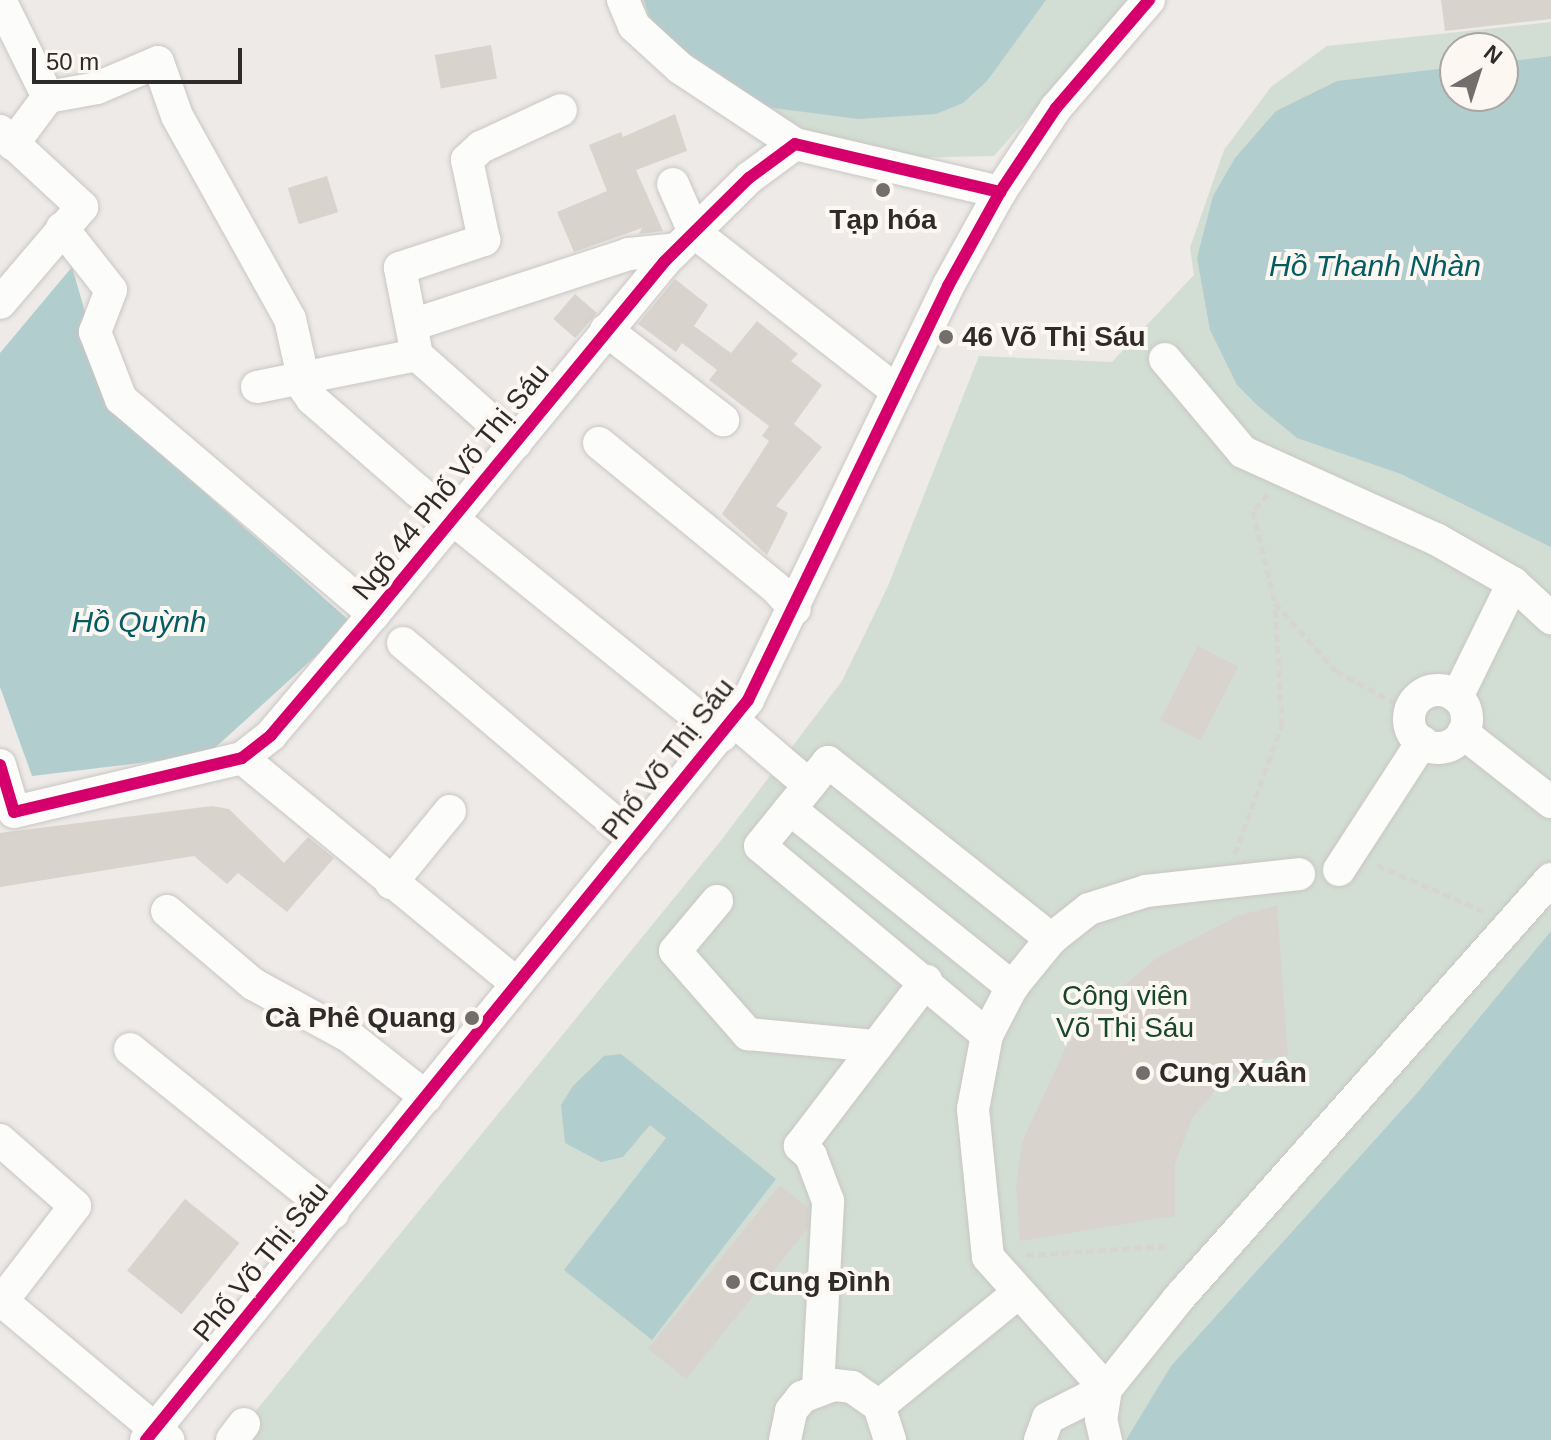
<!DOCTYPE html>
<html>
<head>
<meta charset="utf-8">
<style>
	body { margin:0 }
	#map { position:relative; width:1551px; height:1440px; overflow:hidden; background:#edeae7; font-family:Arial,sans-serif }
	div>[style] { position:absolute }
	.green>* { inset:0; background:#d2ded3 }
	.water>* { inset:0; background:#b2cdce }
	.building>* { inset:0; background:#d9d3cd; transform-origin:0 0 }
	.path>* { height:5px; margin-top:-2.5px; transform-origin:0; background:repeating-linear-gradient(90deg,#d6d5d4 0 8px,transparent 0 12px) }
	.roads { filter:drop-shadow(0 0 2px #c9c6c4) drop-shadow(0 0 2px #c9c6c4) }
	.minor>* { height:32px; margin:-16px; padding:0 16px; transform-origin:16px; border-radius:16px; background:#fcfcfb }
	.minor>.ring { margin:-16px; padding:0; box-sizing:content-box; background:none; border:32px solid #fcfcfb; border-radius:50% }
	.cycleway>* { height:12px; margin:-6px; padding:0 6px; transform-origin:6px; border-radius:6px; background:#d6006c }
	.dots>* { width:22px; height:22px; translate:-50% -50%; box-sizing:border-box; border:4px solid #fdf7f2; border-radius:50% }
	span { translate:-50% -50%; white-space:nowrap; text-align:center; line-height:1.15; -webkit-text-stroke:8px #fdf7f2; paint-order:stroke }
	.poi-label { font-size:28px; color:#2e2c2a; font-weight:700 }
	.left { translate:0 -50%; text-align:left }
	.right { translate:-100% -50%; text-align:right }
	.street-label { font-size:28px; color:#2e2c2a }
	.park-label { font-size:28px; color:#174628 }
	.water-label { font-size:30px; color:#035c63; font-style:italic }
	.north { position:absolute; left:1439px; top:32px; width:80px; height:80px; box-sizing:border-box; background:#fdf7f2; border:2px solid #aaa6a2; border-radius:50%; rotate:39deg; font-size:22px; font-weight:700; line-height:32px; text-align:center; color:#2e2c2a }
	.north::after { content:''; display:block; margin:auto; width:28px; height:36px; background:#716e6c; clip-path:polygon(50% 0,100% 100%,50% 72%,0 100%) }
	.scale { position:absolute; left:32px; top:48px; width:210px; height:36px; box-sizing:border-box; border:4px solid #2e2c2a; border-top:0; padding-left:10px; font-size:24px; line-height:28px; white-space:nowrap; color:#2e2c2a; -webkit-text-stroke:6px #fdf7f2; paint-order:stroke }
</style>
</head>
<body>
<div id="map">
	<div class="green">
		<i style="clip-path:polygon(617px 0,1131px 0,994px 156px,803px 160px)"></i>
		<i style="clip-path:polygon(evenodd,1551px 22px,1551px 1440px,232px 1440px,719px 843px,842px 681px,888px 586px,979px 356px,1112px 362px,1194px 275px,1190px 248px,1224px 150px,1271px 87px,1327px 46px,1551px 22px,1455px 48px,1503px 48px,1503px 96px,1455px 96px,1455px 48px)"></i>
	</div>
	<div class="water">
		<i style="clip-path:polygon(644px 0,1046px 0,987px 81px,963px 103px,936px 114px,858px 119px,750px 105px,700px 75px,649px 16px)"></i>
		<i style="clip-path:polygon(1551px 56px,1551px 547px,1401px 474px,1297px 438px,1258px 406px,1237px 385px,1210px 330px,1197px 258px,1213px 196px,1235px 158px,1276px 111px,1337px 81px,1455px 67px,1455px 96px,1503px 96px,1503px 62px)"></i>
		<i style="clip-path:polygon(72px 267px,114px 412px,352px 623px,207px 755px,32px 776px,0 687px,0 353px)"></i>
		<i style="clip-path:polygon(1551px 931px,1551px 1440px,1126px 1440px,1171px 1366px,1418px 1092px)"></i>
		<i style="clip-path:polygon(621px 1054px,776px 1179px,652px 1340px,564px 1270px,666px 1138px,650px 1125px,623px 1157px,601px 1162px,565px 1143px,561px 1105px,573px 1086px,604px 1056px)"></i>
	</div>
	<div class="building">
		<i style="clip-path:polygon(1441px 0,1551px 0,1551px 19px,1445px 31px)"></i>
		<i style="left:491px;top:45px;width:34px;height:57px;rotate:80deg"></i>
		<i style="clip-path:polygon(675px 114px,687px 151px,636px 170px,663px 231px,639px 234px,642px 228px,574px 252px,557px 212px,607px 191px,589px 145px,621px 132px,623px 137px)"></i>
		<i style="left:327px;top:176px;width:38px;height:41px;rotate:73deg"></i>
		<i style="clip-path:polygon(675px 279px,708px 305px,694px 326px,731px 353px,757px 321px,798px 354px,791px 361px,822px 385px,794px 424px,822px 447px,776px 506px,788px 513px,767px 555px,722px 514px,769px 441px,762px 436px,769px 426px,709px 380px,717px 370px,682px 343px,676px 352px,638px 324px)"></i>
		<i style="left:575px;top:294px;width:29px;height:33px;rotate:41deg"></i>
		<i style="left:1198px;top:646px;width:45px;height:83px;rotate:27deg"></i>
		<i style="clip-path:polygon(212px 806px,229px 809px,284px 863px,308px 837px,334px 858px,287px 912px,238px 873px,227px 884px,194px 856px,0 887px,0 833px)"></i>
		<i style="clip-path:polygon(1277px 905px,1288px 1055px,1249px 1064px,1221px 1083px,1192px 1119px,1175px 1164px,1175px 1216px,1020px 1241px,1016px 1187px,1022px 1142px,1065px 1049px,1090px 1014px,1158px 957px,1237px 916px)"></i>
		<i style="clip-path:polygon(780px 1185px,809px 1208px,808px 1228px,686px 1379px,648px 1349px)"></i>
		<i style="left:185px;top:1199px;width:70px;height:92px;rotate:39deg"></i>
	</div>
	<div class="path">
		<i style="left:1268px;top:494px;width:23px;rotate:131deg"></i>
		<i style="left:1253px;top:511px;width:95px;rotate:76.6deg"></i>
		<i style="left:1275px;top:603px;width:91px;rotate:48.1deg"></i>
		<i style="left:1336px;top:671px;width:84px;rotate:28.4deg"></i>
		<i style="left:1235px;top:854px;width:137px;rotate:-70deg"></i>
		<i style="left:1282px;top:725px;width:121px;rotate:-93.3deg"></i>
		<i style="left:1377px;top:865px;width:118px;rotate:23.5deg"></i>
		<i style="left:1026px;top:1255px;width:139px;rotate:-3.7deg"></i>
	</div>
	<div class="roads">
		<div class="minor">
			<i style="left:0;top:0;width:108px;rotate:63.7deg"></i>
			<i style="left:48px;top:97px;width:59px;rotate:126.7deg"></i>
			<i style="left:623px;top:0;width:28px;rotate:67deg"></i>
			<i style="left:634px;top:26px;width:62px;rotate:42.4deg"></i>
			<i style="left:680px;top:68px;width:138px;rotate:33.5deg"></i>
			<i style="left:48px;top:97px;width:50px;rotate:-10.4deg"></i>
			<i style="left:97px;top:88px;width:66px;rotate:-23.1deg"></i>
			<i style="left:158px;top:62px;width:57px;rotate:70.6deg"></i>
			<i style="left:177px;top:116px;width:232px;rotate:60.9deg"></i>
			<i style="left:290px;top:319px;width:73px;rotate:77.3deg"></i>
			<i style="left:306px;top:390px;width:11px;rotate:56deg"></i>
			<i style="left:312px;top:399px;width:140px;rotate:41deg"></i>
			<i style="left:418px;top:491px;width:390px;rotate:38.9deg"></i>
			<i style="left:0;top:131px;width:112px;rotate:42.8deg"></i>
			<i style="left:82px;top:207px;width:126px;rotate:130.5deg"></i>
			<i style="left:673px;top:184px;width:52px;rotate:66.4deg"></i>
			<i style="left:694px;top:232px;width:258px;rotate:38.1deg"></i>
			<i style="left:62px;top:228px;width:79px;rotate:51.7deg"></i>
			<i style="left:111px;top:290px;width:45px;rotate:110.9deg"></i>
			<i style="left:95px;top:332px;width:72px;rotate:68.8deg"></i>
			<i style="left:121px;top:399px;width:332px;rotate:40.4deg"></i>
			<i style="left:412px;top:325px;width:228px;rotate:-18.1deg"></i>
			<i style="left:629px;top:254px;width:48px;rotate:-5.9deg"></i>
			<i style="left:606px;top:330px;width:148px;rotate:37.6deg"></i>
			<i style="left:1165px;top:359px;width:121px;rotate:50deg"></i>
			<i style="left:1243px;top:452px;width:212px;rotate:24.3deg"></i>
			<i style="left:1436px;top:539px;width:89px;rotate:29.7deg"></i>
			<i style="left:1513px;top:583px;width:52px;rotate:42.6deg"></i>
			<i style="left:257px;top:387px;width:163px;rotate:-11.3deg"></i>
			<i style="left:516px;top:443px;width:132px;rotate:-138.4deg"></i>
			<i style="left:417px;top:355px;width:89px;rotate:-101.1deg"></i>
			<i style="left:400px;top:268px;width:89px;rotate:-18.4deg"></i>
			<i style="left:484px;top:240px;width:82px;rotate:-102deg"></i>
			<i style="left:467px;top:160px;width:19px;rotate:-43deg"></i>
			<i style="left:481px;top:147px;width:88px;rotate:-24.8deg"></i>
			<i style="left:599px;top:443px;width:229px;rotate:39.3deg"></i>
			<i style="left:776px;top:588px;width:28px;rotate:48deg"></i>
			<i style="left:403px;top:643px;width:304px;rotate:40.3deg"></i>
			<i class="ring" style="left:1409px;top:690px;width:26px;height:26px"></i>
			<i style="left:1457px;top:697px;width:127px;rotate:-63.8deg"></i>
			<i style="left:734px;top:721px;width:99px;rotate:40.5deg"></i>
			<i style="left:1463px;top:733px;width:112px;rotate:38.1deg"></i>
			<i style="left:242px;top:758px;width:356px;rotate:39.4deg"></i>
			<i style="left:0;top:765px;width:49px;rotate:73.4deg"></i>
			<i style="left:14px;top:812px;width:234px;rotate:-13.3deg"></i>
			<i style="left:242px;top:758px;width:37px;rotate:-38deg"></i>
			<i style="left:271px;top:735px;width:159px;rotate:-49.6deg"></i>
			<i style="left:374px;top:614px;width:456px;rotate:-50.5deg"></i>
			<i style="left:664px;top:262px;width:120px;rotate:-44.7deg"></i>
			<i style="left:749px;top:178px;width:57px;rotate:-36.5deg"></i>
			<i style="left:795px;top:144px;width:211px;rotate:13.2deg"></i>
			<i style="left:790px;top:809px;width:285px;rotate:38.7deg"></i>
			<i style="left:1339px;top:870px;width:153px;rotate:-57deg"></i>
			<i style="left:391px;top:883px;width:93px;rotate:-50.7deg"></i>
			<i style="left:717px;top:901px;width:65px;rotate:130deg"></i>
			<i style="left:675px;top:951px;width:111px;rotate:48.7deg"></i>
			<i style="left:748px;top:1034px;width:129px;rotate:5.4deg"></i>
			<i style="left:167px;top:911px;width:113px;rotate:40.3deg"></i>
			<i style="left:253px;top:984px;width:111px;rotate:28.7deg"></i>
			<i style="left:350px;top:1037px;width:97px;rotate:38.3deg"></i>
			<i style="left:987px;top:1035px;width:295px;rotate:-140.2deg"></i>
			<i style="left:760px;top:846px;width:108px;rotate:-51deg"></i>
			<i style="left:828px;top:762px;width:285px;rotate:38.4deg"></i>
			<i style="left:130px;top:1049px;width:261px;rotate:38.9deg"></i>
			<i style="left:0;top:1140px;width:100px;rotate:41.3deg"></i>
			<i style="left:75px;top:1206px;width:120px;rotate:127.5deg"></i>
			<i style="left:2px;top:1301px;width:217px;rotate:39.9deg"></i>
			<i style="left:818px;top:1388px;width:187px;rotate:-86.9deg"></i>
			<i style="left:828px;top:1201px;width:48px;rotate:-110.7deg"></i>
			<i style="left:811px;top:1156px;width:15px;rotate:-138deg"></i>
			<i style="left:800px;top:1146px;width:208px;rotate:-52.6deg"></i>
			<i style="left:1106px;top:1389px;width:177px;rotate:-131.8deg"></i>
			<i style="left:988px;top:1257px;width:149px;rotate:-95.8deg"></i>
			<i style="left:973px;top:1109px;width:75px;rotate:-79.3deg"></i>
			<i style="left:987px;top:1035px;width:54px;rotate:-62.5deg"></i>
			<i style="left:1012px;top:987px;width:62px;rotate:-50.9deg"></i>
			<i style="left:1051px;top:939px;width:48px;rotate:-38.3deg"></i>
			<i style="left:1089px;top:909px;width:60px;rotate:-17.5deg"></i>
			<i style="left:1146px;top:891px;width:154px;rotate:-6.3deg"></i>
			<i style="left:1106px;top:1389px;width:30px;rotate:99deg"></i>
			<i style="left:1101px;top:1419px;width:22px;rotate:77deg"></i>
			<i style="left:879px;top:1406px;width:179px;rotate:-39.1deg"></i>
			<i style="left:146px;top:1440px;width:954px;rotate:-50.87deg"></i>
			<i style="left:748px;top:700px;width:460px;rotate:-64.2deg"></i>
			<i style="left:948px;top:286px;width:107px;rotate:-61deg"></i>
			<i style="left:1000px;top:192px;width:101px;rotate:-56.3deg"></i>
			<i style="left:1056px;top:108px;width:143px;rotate:-49.3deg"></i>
			<i style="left:232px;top:1440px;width:20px;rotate:-53deg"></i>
			<i style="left:785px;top:1440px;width:30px;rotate:-78deg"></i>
			<i style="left:791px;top:1411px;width:18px;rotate:-52deg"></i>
			<i style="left:802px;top:1397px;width:34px;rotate:-21deg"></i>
			<i style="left:834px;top:1385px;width:18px;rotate:6deg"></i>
			<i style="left:852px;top:1387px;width:33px;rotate:35deg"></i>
			<i style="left:879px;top:1406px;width:36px;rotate:72deg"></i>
			<i style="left:1040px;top:1440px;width:23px;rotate:-70deg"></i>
			<i style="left:1048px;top:1418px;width:65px;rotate:-26.6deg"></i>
			<i style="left:1106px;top:1389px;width:115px;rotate:-51.3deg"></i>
			<i style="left:1178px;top:1299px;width:562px;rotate:-48.39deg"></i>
		</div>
	</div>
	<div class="cycleway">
		<i style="left:0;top:765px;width:49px;rotate:73.4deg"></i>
		<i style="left:14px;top:812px;width:234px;rotate:-13.3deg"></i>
		<i style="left:242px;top:758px;width:37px;rotate:-38deg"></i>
		<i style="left:271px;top:735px;width:159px;rotate:-49.6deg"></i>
		<i style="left:374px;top:614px;width:456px;rotate:-50.5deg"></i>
		<i style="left:664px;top:262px;width:120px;rotate:-44.7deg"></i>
		<i style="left:749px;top:178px;width:57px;rotate:-36.5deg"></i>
		<i style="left:795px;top:144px;width:211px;rotate:13.2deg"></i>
		<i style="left:146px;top:1440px;width:954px;rotate:-50.87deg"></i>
		<i style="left:748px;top:700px;width:460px;rotate:-64.2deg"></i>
		<i style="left:948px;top:286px;width:107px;rotate:-61deg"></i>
		<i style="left:1000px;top:192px;width:101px;rotate:-56.3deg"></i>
		<i style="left:1056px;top:108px;width:143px;rotate:-49.3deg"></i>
	</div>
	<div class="dots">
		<i style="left:883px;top:190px;background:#716e6c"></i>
		<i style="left:946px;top:337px;background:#716e6c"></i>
		<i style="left:472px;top:1018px;background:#716e6c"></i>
		<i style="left:1143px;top:1073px;background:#716e6c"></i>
		<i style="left:733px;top:1282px;background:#716e6c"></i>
	</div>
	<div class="poi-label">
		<span style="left:883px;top:220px">Tạp hóa</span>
		<span class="left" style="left:962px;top:337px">46 Võ Thị Sáu</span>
		<span class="right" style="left:456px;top:1018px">Cà Phê Quang</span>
		<span class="left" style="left:1159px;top:1073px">Cung Xuân</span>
		<span class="left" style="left:749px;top:1282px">Cung Đình</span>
	</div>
	<div class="street-label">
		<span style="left:451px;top:482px;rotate:-51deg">Ngõ 44 Phố Võ Thị Sáu</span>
		<span style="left:668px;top:759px;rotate:-52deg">Phố Võ Thị Sáu</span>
		<span style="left:261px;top:1262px;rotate:-51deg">Phố Võ Thị Sáu</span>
	</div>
	<div class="park-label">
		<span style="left:1125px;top:1012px">Công viên<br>Võ Thị Sáu</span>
	</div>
	<div class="water-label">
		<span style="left:1375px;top:266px">Hồ Thanh Nhàn</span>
		<span style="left:139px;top:622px">Hồ Quỳnh</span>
	</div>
	<div class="north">N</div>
	<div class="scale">50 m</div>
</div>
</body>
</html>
